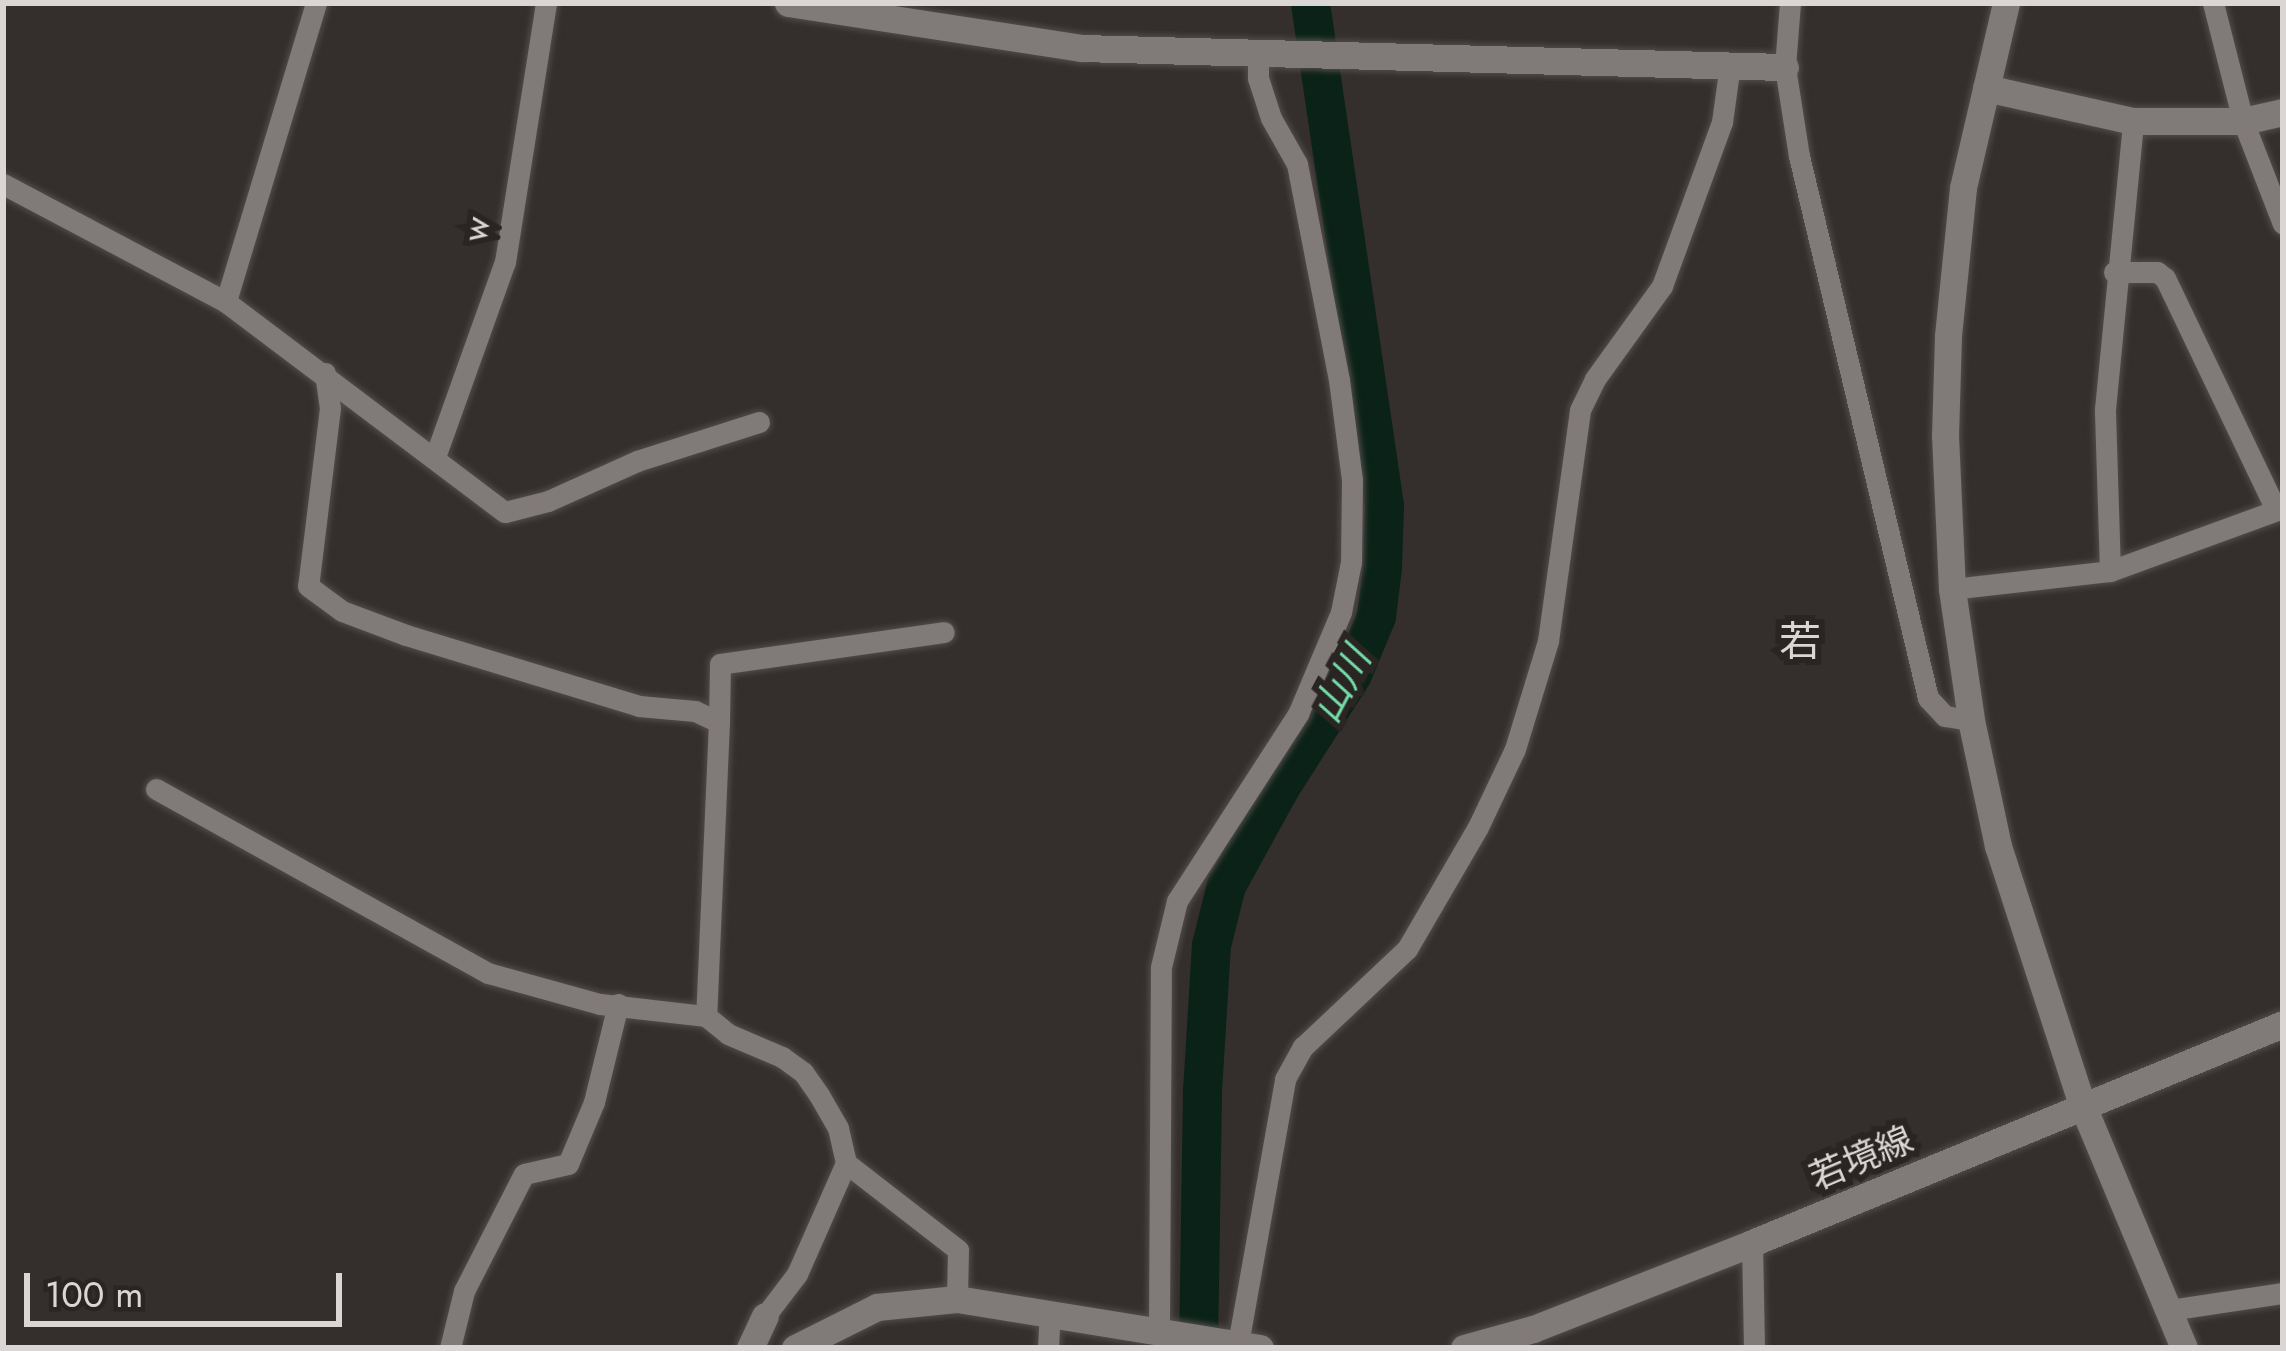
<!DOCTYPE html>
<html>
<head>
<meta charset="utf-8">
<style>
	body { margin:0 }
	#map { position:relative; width:2286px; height:1351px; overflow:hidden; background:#342f2d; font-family:Jost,"Noto Sans JP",sans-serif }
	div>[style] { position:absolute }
	.river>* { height:39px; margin:-19.5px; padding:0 19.5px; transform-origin:19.5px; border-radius:19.5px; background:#0a2217 }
	.roads { filter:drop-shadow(0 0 3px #514c4b) drop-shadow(0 0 3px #514c4b) }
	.street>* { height:21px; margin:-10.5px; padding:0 10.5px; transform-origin:10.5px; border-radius:10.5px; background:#807a78 }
	.secondary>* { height:27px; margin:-13.5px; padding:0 13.5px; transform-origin:13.5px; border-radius:13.5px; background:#807a78 }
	span { translate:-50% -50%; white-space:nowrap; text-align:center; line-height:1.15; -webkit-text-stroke:12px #2a2523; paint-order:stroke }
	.street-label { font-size:36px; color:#dad6d5 }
	.water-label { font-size:39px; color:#73ddaa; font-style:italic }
	.quarter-label { font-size:42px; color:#dad6d5 }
	.frame { position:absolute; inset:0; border:6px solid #dad6d5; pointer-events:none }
	.scale { position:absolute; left:24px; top:1273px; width:318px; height:54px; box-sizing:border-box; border:6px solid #dad6d5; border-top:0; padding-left:15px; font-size:36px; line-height:42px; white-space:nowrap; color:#dad6d5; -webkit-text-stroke:9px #2a2523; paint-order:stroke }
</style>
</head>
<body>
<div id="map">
	<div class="river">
		<i style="left:1198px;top:1348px;width:257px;rotate:-89.1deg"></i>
		<i style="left:1202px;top:1091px;width:146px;rotate:-86.5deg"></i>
		<i style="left:1211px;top:945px;width:62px;rotate:-76deg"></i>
		<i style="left:1226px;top:885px;width:112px;rotate:-61.1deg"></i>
		<i style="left:1280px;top:787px;width:134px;rotate:-57.5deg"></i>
		<i style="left:1352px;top:674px;width:63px;rotate:-67.5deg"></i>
		<i style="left:1376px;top:616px;width:49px;rotate:-83deg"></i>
		<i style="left:1382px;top:567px;width:62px;rotate:-88.2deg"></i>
		<i style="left:1384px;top:505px;width:507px;rotate:-98.39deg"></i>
	</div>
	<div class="roads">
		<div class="street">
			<i style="left:316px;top:3px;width:312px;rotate:106.8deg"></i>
			<i style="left:226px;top:302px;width:349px;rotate:37deg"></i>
			<i style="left:505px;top:512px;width:44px;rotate:-14.3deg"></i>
			<i style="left:548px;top:501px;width:98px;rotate:-24.2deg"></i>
			<i style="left:637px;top:461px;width:128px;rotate:-17.7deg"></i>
			<i style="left:1790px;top:3px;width:64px;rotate:94.5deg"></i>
			<i style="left:1785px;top:67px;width:90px;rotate:81.1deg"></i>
			<i style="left:1799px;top:156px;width:557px;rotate:76.61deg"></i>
			<i style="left:1928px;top:698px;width:25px;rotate:47deg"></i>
			<i style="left:1945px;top:716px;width:26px;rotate:9deg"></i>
			<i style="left:2213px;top:3px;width:122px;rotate:75.7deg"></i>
			<i style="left:2243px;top:121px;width:110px;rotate:68.8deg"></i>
			<i style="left:3px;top:184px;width:252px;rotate:27.9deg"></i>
			<i style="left:2114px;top:272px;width:43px"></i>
			<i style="left:2157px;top:272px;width:10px;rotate:37deg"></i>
			<i style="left:2165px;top:278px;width:257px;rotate:64.4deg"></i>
			<i style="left:325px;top:373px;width:35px;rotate:82deg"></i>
			<i style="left:330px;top:408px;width:179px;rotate:97deg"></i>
			<i style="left:308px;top:586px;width:42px;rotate:36.3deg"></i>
			<i style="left:342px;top:611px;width:68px;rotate:20.6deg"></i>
			<i style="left:406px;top:635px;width:244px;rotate:16.9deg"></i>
			<i style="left:639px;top:706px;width:56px;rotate:5.1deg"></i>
			<i style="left:695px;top:711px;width:26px;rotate:25deg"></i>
			<i style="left:719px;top:722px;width:294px;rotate:92.5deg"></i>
			<i style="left:435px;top:457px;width:207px;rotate:-70.3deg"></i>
			<i style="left:505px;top:262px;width:262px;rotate:-81deg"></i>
			<i style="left:2110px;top:571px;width:162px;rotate:-91.8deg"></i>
			<i style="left:2105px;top:409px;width:289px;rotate:-84.4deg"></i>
			<i style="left:1952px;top:589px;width:159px;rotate:-6.5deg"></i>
			<i style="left:2110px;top:571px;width:184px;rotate:-20deg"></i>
			<i style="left:719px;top:722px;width:58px;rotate:-89deg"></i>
			<i style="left:720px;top:664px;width:226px;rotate:-8.1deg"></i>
			<i style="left:156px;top:789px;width:380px;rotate:29deg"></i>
			<i style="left:488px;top:973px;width:116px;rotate:15.5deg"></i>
			<i style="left:600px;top:1004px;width:107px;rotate:6.5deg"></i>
			<i style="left:706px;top:1016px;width:28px;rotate:39deg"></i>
			<i style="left:728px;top:1034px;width:59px;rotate:23.1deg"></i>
			<i style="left:782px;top:1057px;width:26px;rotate:36deg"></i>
			<i style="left:803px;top:1072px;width:28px;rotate:55deg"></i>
			<i style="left:819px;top:1095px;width:38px;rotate:60deg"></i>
			<i style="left:838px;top:1128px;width:36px;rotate:77deg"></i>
			<i style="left:1752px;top:1243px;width:105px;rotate:88.9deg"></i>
			<i style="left:2169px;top:1310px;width:115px;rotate:-8.5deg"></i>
			<i style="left:765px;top:1316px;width:53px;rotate:-52.7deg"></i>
			<i style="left:797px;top:1274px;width:121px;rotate:-66.2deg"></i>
			<i style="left:846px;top:1163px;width:142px;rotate:37.8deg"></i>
			<i style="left:958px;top:1250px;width:49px;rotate:91.2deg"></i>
			<i style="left:1159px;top:1332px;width:365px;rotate:-89.7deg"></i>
			<i style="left:1161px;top:967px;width:68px;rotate:-76.4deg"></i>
			<i style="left:1177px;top:901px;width:223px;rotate:-57.1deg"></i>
			<i style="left:1298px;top:714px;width:111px;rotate:-67.1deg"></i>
			<i style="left:1341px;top:612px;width:51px;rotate:-78.7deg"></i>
			<i style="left:1351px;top:562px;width:82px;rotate:-89.3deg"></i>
			<i style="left:1352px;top:480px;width:101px;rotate:-97.4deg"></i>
			<i style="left:1339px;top:380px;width:220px;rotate:-101deg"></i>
			<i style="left:1297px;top:164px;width:53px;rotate:-119.5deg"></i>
			<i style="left:1271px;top:118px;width:42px;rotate:-108deg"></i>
			<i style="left:1258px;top:78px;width:25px;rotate:-90deg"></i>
			<i style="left:1238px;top:1344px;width:269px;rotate:-79.9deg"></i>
			<i style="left:1285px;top:1079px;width:37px;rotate:-61deg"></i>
			<i style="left:1303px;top:1047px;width:143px;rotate:-43.3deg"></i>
			<i style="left:1407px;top:949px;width:141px;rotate:-59.8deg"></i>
			<i style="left:1478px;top:827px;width:86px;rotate:-64.6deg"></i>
			<i style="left:1515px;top:749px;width:113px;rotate:-73deg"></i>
			<i style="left:1548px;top:641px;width:233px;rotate:-82.1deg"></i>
			<i style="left:1580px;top:410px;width:34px;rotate:-64deg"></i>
			<i style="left:1595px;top:379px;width:115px;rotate:-54.2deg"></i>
			<i style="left:1662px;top:286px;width:175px;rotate:-69.9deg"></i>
			<i style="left:1722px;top:122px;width:59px;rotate:-82.1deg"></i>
			<i style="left:450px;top:1348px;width:59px;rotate:-76.2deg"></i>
			<i style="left:464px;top:1291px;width:131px;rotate:-62.9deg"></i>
			<i style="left:524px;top:1174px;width:45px;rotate:-12.8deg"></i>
			<i style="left:568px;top:1164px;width:67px;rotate:-67.2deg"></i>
			<i style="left:594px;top:1102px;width:101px;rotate:-76.2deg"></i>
			<i style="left:1048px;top:1348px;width:33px;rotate:-87deg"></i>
		</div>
		<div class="secondary">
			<i style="left:788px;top:3px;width:296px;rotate:8.7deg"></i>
			<i style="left:1081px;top:48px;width:704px;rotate:1.55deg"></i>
			<i style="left:2006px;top:3px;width:190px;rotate:103.1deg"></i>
			<i style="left:1963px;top:188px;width:149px;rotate:95.8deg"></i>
			<i style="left:1948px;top:336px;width:99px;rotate:91.7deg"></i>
			<i style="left:1945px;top:435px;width:154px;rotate:87.4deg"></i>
			<i style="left:1952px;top:589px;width:132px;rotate:81.7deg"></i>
			<i style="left:1971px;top:720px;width:129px;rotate:77.9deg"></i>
			<i style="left:1998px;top:846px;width:271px;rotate:72deg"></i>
			<i style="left:2082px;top:1104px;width:264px;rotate:67.3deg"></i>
			<i style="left:1986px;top:88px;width:151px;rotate:12.7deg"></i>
			<i style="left:2133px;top:121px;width:110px"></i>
			<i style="left:2243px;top:121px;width:41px;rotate:-12.7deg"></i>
			<i style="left:750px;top:1348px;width:35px;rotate:-65deg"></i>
			<i style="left:795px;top:1348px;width:92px;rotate:-26.6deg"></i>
			<i style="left:877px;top:1307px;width:80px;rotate:-5.7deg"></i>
			<i style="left:957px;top:1299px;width:307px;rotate:9.2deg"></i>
			<i style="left:1464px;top:1348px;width:72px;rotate:-15.4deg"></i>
			<i style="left:1533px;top:1329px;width:235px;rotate:-21.4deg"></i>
			<i style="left:1752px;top:1243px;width:574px;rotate:-22.41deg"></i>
		</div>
	</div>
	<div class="street-label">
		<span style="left:476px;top:229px;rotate:-81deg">w</span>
		<span style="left:1861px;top:1158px;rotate:-23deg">若境線</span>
	</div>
	<div class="water-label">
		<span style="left:1342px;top:685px;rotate:-62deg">山川</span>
	</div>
	<div class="quarter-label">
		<span style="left:1800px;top:642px">若</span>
	</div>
	<div class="frame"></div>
	<div class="scale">100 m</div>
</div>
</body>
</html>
